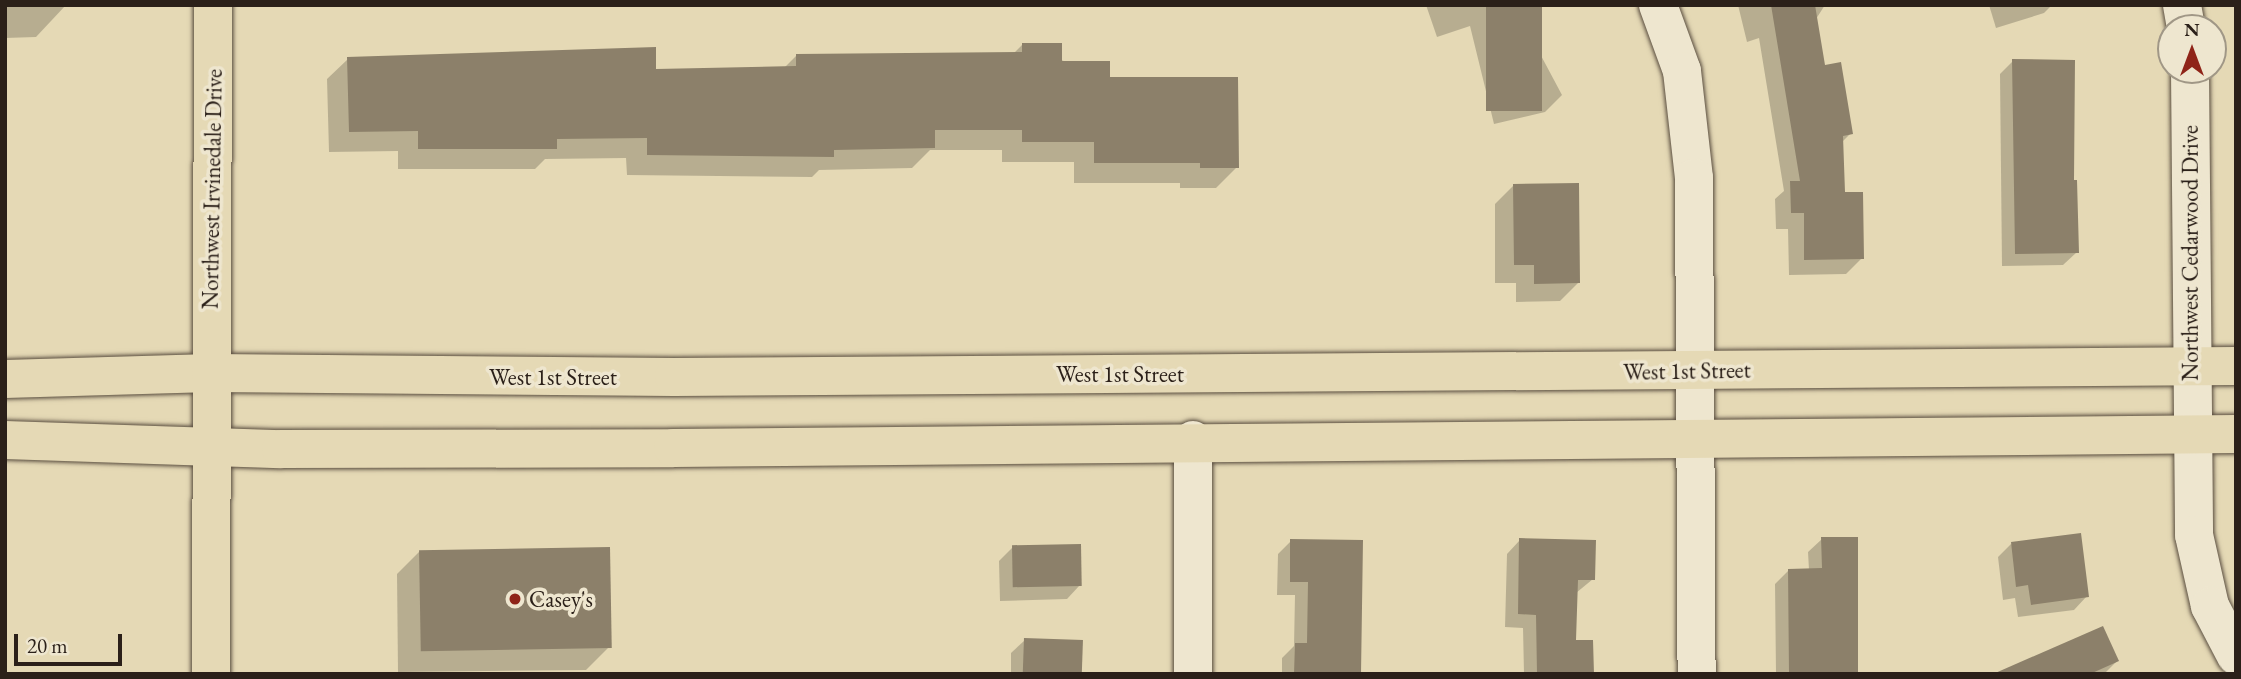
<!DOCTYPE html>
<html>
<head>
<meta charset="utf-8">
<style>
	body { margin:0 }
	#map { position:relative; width:2241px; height:679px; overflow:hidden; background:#e5d9b5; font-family:"EB Garamond",serif }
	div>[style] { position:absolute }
	.shadow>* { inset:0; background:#0003 }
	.building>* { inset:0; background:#8c806a; transform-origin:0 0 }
	.roads { filter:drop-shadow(0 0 2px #5a4e40) drop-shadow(0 0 2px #5a4e40) }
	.minor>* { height:38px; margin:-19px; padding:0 19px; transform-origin:19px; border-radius:19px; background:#eee6cf }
	.major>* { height:38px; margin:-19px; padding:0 19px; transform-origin:19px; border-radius:19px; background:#e5d9b5 }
	.dots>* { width:19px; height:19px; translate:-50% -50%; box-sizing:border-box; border:4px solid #eee6cf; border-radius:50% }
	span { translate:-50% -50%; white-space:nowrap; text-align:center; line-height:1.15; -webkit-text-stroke:7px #eee6cf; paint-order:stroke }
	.street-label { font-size:23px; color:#2b2019 }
	.poi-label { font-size:23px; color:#2b2019 }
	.left { translate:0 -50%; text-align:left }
	.frame { position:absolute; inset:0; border:7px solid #2b2019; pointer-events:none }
	.north { position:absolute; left:2157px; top:14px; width:70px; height:70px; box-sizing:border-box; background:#eee6cf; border:2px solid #a09786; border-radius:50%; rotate:0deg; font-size:19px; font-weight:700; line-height:28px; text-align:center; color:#2b2019 }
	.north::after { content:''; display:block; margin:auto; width:24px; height:32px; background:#8f2418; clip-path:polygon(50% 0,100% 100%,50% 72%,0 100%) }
	.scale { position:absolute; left:14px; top:634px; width:108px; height:32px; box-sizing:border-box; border:4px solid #2b2019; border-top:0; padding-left:9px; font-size:21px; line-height:24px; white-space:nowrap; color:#2b2019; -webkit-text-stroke:5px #eee6cf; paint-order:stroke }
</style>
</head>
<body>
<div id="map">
	<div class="shadow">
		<i style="clip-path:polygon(5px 5px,66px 5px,36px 37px,5px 38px)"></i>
		<i style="clip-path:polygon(1426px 5px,1514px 5px,1562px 95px,1545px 112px,1494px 124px,1470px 26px,1437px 37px)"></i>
		<i style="clip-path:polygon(1738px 5px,1825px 5px,1816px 19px,1824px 67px,1851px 133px,1841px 143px,1843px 194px,1862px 258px,1846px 274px,1789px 275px,1788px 229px,1776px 229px,1775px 199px,1784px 191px,1759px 38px,1747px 42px)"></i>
		<i style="clip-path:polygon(1989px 5px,2052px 5px,2044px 13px,1996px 28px)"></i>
		<i style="clip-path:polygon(1022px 45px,1108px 78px,1237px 167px,1216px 188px,1180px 188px,1180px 183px,1074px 183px,1074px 162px,1002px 162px,1002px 150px,930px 150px,912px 168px,819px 170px,812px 177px,627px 175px,626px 158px,545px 159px,535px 169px,398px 169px,398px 151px,329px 152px,327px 79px,348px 59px,655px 71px,784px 68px,796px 56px,1013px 54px)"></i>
		<i style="clip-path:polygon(2013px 61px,2077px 252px,2063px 265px,2002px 266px,2000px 74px)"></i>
		<i style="clip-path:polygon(1513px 186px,1579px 282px,1560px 301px,1516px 302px,1516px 283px,1495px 283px,1495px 204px)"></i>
		<i style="clip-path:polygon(1822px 539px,1856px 674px,1776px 674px,1775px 584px,1789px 570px,1809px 570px,1808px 552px)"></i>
		<i style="clip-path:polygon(1520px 540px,1593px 579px,1576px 593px,1574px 642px,1592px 674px,1524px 674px,1523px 628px,1505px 627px,1507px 554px)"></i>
		<i style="clip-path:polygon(1291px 541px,1359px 674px,1282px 674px,1282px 658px,1294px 646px,1295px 595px,1277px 595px,1278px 554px)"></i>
		<i style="clip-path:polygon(2011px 544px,2087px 596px,2074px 610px,2018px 617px,2015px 598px,2003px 600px,1998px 557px)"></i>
		<i style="clip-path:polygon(1013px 547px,1080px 585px,1067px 599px,1000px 601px,999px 561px)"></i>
		<i style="clip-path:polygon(419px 552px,609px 647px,586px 670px,398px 672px,397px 574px)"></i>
		<i style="clip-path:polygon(1025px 640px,1080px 674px,1011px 674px,1011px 653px)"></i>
		<i style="clip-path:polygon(2117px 661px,2104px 674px,2025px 674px)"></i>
	</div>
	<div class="building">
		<i style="left:1486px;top:5px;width:56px;height:106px"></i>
		<i style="clip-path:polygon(1771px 5px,1815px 5px,1825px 65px,1841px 62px,1853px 134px,1843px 136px,1845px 192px,1863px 192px,1864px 259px,1804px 260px,1804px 213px,1791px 213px,1790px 181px,1800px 181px)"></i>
		<i style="clip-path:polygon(1022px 43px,1062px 43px,1062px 61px,1110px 61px,1110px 77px,1238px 77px,1239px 168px,1200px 168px,1200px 163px,1094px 163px,1094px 142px,1022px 142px,1022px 130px,935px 130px,935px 148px,834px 150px,834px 157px,647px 155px,647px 138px,557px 139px,557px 149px,418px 149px,418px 131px,349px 132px,347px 57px,656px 47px,656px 69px,796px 66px,796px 54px,1022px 52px)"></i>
		<i style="clip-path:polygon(2012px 59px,2075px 60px,2074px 180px,2077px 180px,2079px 253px,2015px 254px)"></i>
		<i style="clip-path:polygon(1579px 183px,1580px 283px,1534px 284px,1534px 265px,1514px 265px,1513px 184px)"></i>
		<i style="clip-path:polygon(2081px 533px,2089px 597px,2031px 605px,2028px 585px,2016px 587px,2011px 542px)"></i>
		<i style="clip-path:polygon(1821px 537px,1858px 537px,1858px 674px,1789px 674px,1788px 569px,1822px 568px)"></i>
		<i style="clip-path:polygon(1519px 538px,1596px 540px,1595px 580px,1578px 580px,1576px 640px,1593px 640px,1594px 674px,1537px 674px,1536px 615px,1518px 614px)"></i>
		<i style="clip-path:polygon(1290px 539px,1363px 540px,1361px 674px,1294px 674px,1295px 643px,1307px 643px,1308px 582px,1290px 582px)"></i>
		<i style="left:1081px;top:544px;width:42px;height:69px;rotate:89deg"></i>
		<i style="left:610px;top:547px;width:101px;height:191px;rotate:89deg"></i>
		<i style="clip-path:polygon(2103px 626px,2119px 661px,2090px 674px,1993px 674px)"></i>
		<i style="left:1024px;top:638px;width:59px;height:36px;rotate:2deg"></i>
	</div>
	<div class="roads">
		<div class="minor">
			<i style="left:1658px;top:5px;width:70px;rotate:70deg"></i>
			<i style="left:1682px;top:71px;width:108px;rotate:83.6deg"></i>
			<i style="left:1694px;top:178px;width:496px;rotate:89.7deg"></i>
			<i style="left:2182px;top:5px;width:23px;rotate:80deg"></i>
			<i style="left:2190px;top:70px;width:465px;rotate:89.5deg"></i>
			<i style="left:2194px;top:535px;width:73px;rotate:77.3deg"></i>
			<i style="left:2210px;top:606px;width:56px;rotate:62.5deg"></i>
			<i style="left:1193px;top:440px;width:234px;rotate:90deg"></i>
		</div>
		<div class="major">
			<i style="left:5px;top:379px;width:206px;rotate:-1.7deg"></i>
			<i style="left:211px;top:373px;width:463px;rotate:0.5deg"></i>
			<i style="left:674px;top:377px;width:1562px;rotate:-0.4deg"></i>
			<i style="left:5px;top:440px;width:276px;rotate:1.9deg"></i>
			<i style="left:281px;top:449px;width:392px;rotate:-0.1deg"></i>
			<i style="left:673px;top:448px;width:1563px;rotate:-0.51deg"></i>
			<i style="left:211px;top:674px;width:669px;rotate:-89.83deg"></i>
		</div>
	</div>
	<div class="dots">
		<i style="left:515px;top:599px;background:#8f2418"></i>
	</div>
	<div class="street-label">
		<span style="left:212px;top:189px;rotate:-89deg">Northwest Irvinedale Drive</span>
		<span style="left:2190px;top:253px;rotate:-90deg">Northwest Cedarwood Drive</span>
		<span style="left:1687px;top:371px;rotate:-1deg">West 1st Street</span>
		<span style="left:1120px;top:374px">West 1st Street</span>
		<span style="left:553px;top:377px">West 1st Street</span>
	</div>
	<div class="poi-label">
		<span class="left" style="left:529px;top:599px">Casey's</span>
	</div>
	<div class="frame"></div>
	<div class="north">N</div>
	<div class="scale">20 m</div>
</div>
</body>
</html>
